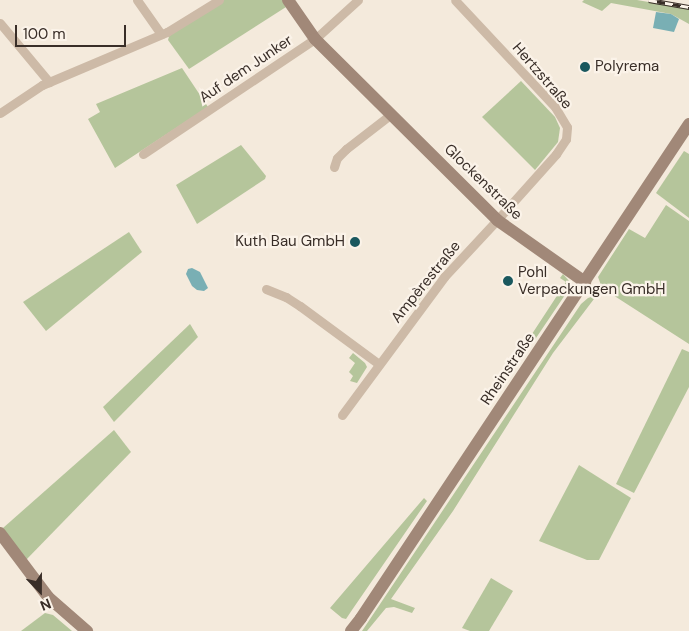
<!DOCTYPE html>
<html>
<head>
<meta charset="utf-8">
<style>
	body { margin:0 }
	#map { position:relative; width:689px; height:631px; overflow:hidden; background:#f4eadc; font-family:"DM Sans",sans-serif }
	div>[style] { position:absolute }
	.green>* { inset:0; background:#b5c59b }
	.water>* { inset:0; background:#79afb4 }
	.street>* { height:9px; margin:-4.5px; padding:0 4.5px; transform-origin:4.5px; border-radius:4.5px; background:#cdbaa7 }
	.secondary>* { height:12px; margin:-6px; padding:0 6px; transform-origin:6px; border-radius:6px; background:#a18878 }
	.rail>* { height:4.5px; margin-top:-2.25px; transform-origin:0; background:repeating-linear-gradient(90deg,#fbf3e9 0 8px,#392e28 0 16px); box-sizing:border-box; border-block:1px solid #392e28 }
	.dots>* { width:14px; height:14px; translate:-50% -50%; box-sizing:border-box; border:2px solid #fbf3e9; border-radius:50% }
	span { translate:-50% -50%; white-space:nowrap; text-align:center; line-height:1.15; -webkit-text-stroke:4.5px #fbf3e9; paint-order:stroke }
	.poi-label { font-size:15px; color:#392e28 }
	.left { translate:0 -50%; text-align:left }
	.right { translate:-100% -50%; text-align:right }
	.street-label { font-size:15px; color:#392e28 }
	.north { position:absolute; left:15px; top:566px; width:50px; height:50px; -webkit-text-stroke:4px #fbf3e9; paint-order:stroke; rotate:158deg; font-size:14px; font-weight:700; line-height:20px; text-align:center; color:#392e28 }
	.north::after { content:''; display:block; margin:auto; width:18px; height:22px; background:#392e28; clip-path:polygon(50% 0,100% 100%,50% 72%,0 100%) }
	.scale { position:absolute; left:15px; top:25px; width:111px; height:22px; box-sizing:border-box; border:2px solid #392e28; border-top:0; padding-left:6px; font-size:15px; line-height:18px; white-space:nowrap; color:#392e28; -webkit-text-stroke:4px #fbf3e9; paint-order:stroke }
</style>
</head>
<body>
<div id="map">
	<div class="green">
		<i style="clip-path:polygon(224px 0,282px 0,286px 7px,189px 69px,168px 40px,170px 33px)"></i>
		<i style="clip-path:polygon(584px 0,637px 0,689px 9px,689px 24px,671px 14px,611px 3px,602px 11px,582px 2px)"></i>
		<i style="clip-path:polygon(182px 68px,208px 107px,115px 168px,88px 119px,100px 112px,96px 104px)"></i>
		<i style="clip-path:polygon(521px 81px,555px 117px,560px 128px,558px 142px,535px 170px,482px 117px)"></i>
		<i style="clip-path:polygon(241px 145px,266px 176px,265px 179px,197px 224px,176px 185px)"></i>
		<i style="clip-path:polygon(684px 151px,689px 154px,689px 218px,656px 193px)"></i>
		<i style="clip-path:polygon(666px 205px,689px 221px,689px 344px,602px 288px,598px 277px,629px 229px,645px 238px)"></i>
		<i style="clip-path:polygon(129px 232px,142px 252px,46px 331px,23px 302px)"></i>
		<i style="clip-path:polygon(449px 258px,449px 260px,417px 303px,410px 297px,415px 299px,441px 267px,436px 260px)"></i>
		<i style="clip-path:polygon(563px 274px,570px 282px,567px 292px,534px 341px,530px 337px,566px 282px,560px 278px)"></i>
		<i style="clip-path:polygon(597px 295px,553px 353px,453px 511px,391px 599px,415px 608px,412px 613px,394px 607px,386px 608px,367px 631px,362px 631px,581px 304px,588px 298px)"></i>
		<i style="clip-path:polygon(190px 324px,198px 337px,114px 422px,103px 407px)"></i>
		<i style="clip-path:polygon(682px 349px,689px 352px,689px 387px,634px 493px,616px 484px)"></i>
		<i style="clip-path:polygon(353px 353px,365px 363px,367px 367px,357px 383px,350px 381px,353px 376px,349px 372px,355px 363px,349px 358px)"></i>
		<i style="clip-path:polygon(114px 430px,131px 452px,25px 561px,3px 528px)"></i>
		<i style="clip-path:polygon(579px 465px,631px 498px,599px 560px,587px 560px,539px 541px)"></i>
		<i style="clip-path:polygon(424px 498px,427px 501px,352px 610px,346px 619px,342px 618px,330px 608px)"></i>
		<i style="clip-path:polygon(491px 578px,513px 591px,489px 631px,470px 631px,462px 628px)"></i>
		<i style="clip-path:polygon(45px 613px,53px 615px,72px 631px,21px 631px)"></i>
	</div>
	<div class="water">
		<i style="clip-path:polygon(656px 12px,671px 14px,679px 19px,674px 32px,653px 28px)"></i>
		<i style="clip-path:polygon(192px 268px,200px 272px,208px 288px,204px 291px,197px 290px,192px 286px,186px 274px,188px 269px)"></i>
	</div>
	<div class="street">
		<i style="left:137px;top:0;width:42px;rotate:54.8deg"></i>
		<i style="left:0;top:23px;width:77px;rotate:50.3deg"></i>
		<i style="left:0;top:113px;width:50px;rotate:-33.7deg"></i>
		<i style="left:42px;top:85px;width:136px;rotate:-23deg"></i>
		<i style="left:167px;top:32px;width:61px;rotate:-31.6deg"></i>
		<i style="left:143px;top:154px;width:207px;rotate:-33.8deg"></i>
		<i style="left:315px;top:39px;width:58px;rotate:-42.2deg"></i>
		<i style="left:334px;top:167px;width:9px;rotate:-72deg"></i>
		<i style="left:337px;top:158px;width:13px;rotate:-45deg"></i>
		<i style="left:346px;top:149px;width:56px;rotate:-37.7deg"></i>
		<i style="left:266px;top:289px;width:22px;rotate:22deg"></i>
		<i style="left:286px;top:297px;width:17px;rotate:33deg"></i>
		<i style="left:300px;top:306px;width:98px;rotate:36.3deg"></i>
		<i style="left:342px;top:415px;width:172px;rotate:-53.5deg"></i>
		<i style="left:444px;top:277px;width:78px;rotate:-47.1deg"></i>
		<i style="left:497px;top:220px;width:89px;rotate:-48.2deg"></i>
		<i style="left:556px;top:154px;width:18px;rotate:-56deg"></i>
		<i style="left:566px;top:139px;width:12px;rotate:-85deg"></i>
		<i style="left:567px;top:127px;width:23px;rotate:-121deg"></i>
		<i style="left:555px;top:107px;width:146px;rotate:-133.1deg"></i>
	</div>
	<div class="secondary">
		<i style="left:288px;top:0;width:47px;rotate:55.3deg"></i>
		<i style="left:315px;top:39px;width:257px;rotate:44.8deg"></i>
		<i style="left:497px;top:220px;width:108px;rotate:35.2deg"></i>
		<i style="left:0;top:533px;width:80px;rotate:53.1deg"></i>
		<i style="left:48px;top:597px;width:52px;rotate:41.1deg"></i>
		<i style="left:351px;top:631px;width:16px;rotate:-52deg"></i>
		<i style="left:361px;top:618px;width:593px;rotate:-56.42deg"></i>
	</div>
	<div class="rail">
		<i style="left:649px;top:0;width:41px;rotate:9.9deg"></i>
	</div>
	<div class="dots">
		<i style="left:585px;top:67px;background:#1a585e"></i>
		<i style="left:355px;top:242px;background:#1a585e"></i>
		<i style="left:508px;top:281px;background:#1a585e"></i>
	</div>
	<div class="poi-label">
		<span class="left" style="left:595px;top:67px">Polyrema</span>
		<span class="right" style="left:345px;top:242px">Kuth Bau GmbH</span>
		<span class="left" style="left:518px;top:281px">Pohl<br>Verpackungen GmbH</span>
	</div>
	<div class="street-label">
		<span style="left:246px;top:69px;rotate:-34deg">Auf dem Junker</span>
		<span style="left:542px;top:76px;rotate:49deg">Hertzstraße</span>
		<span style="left:483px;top:182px;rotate:44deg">Glockenstraße</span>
		<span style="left:426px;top:282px;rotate:-51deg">Ampèrestraße</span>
		<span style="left:508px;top:369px;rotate:-56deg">Rheinstraße</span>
	</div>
	<div class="north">N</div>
	<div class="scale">100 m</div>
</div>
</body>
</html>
